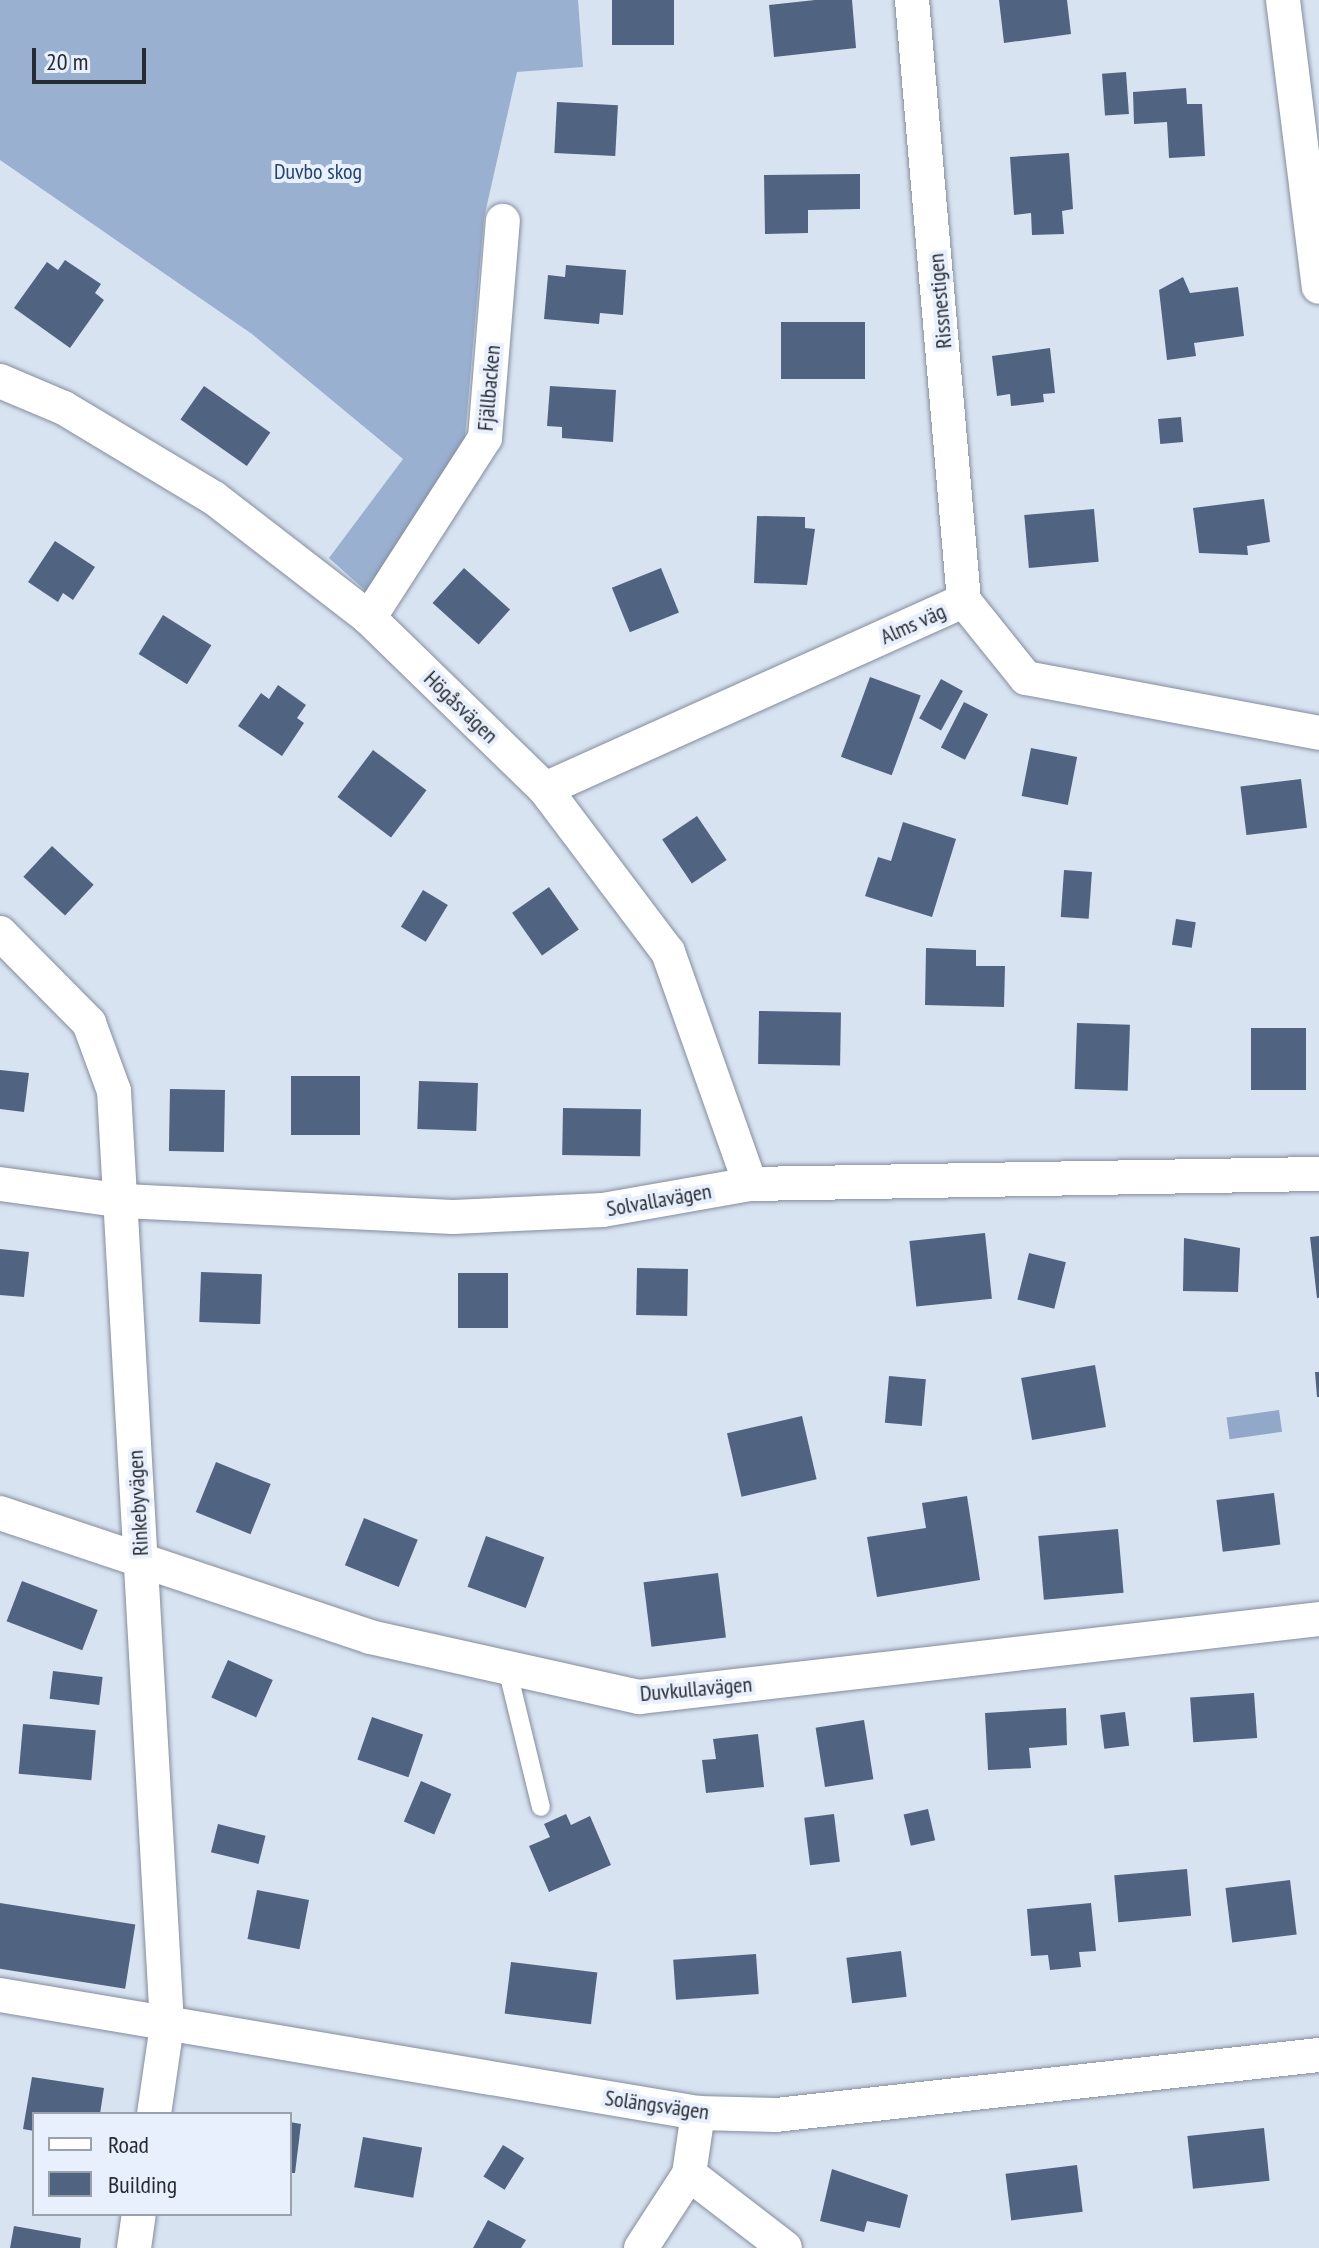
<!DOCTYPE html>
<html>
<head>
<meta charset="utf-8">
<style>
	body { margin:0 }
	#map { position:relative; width:1319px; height:2248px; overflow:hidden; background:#d8e3f2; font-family:"PT Sans Narrow",sans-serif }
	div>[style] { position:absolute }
	.forest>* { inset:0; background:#9ab0d1 }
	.water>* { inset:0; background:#92a8c8; transform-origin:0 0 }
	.building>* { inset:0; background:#506381; transform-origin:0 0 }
	.roads { filter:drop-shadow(0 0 2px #848d9c) drop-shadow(0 0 2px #848d9c) }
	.lane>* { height:18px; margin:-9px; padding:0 9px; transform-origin:9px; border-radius:9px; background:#fff }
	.street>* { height:34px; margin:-17px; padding:0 17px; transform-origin:17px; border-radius:17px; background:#fff }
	span { translate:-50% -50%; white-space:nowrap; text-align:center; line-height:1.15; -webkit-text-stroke:8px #e7f0fc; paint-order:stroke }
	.park-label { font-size:22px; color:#26446f }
	.street-label { font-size:22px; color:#272b31 }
	.legend { position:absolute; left:32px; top:2112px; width:260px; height:104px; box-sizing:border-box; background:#e7f0fc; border:2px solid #9aa1ab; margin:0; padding:10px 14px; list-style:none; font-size:24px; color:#272b31 }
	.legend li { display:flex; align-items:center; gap:16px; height:40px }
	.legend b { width:40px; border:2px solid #9aa1ab }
	.scale { position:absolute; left:32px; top:48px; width:114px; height:36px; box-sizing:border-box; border:4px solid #272b31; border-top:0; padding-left:10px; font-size:24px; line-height:28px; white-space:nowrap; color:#272b31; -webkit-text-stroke:6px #e7f0fc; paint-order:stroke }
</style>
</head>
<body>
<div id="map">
	<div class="forest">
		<i style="clip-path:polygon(0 0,578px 0,583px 67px,517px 72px,484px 218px,465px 437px,367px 592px,329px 558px,403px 459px,252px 334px,0 160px)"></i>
	</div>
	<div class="water">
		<i style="left:1279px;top:1410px;width:22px;height:53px;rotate:82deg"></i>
	</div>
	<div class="building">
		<i style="left:612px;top:0;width:62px;height:45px"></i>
		<i style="clip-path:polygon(815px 0,852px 0,856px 48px,774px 57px,769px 5px)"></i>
		<i style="clip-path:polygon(999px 0,1067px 0,1071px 34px,1004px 43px)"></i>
		<i style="left:1126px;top:72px;width:42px;height:24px;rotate:86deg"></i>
		<i style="clip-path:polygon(1186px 88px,1187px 104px,1202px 104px,1205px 156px,1169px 158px,1167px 122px,1134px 124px,1133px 92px)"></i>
		<i style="left:557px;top:102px;width:61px;height:51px;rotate:3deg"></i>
		<i style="clip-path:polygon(1069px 153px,1073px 209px,1062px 211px,1064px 234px,1032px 235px,1031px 213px,1014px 215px,1010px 157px)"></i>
		<i style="clip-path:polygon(860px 174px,860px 209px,808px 210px,808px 233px,765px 234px,764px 175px)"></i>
		<i style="clip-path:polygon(65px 260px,101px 284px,95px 293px,104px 300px,70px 348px,14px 308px,47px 262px,58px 270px)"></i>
		<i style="clip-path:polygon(566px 265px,626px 270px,623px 315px,600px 313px,599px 324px,544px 319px,548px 275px,565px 277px)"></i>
		<i style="clip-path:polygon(1183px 277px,1190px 293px,1238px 287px,1244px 336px,1194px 343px,1196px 356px,1167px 360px,1159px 290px)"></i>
		<i style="left:781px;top:322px;width:84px;height:57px"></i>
		<i style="clip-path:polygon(1050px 348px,1055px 393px,1043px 394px,1044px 402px,1011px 406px,1010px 394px,997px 396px,992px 356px)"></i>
		<i style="left:204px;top:386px;width:81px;height:41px;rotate:35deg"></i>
		<i style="clip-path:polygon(550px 386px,616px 390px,613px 442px,562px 438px,562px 427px,547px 426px)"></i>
		<i style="left:1181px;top:417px;width:25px;height:23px;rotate:85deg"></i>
		<i style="clip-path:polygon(1264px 499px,1270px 542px,1247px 546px,1248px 555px,1199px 553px,1193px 508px)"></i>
		<i style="left:1094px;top:509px;width:53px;height:70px;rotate:85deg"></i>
		<i style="clip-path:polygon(757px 516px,805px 517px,805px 528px,815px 529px,807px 585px,754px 583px)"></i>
		<i style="clip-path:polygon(55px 541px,95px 567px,73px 600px,63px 593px,58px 602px,28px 582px)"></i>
		<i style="left:464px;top:568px;width:62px;height:47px;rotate:42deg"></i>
		<i style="left:661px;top:568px;width:48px;height:53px;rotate:68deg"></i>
		<i style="left:163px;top:615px;width:57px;height:46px;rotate:32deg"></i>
		<i style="left:870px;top:677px;width:54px;height:85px;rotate:20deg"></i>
		<i style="left:941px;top:679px;width:25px;height:45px;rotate:29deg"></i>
		<i style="clip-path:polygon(278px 685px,306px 705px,297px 718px,304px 723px,282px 756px,238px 726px,261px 693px,269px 699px)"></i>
		<i style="left:964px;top:702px;width:27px;height:51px;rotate:27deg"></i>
		<i style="left:1031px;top:748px;width:47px;height:49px;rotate:11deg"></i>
		<i style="left:373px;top:750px;width:67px;height:59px;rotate:37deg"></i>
		<i style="left:1301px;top:779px;width:49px;height:61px;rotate:83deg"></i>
		<i style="left:697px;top:816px;width:53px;height:42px;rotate:56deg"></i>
		<i style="clip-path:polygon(903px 822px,956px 839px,932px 917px,865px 896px,878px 857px,891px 861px)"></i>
		<i style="left:52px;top:846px;width:57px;height:42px;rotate:43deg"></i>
		<i style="left:1064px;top:870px;width:28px;height:47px;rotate:4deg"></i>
		<i style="left:549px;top:887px;width:52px;height:45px;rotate:55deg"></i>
		<i style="left:423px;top:890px;width:29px;height:43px;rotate:31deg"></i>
		<i style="left:1176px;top:919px;width:20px;height:26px;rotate:9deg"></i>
		<i style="clip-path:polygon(926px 948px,976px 950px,976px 966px,1005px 966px,1004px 1007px,925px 1005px)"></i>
		<i style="left:759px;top:1011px;width:82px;height:53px;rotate:1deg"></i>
		<i style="left:1077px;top:1023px;width:53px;height:66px;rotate:2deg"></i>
		<i style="left:1251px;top:1028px;width:55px;height:62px"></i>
		<i style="clip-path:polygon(0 1070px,29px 1073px,24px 1112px,0 1109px)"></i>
		<i style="left:291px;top:1076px;width:69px;height:59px"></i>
		<i style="left:419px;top:1081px;width:59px;height:48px;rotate:2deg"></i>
		<i style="left:170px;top:1089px;width:55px;height:62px;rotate:1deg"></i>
		<i style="left:563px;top:1108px;width:78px;height:47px;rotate:1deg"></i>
		<i style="left:985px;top:1233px;width:66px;height:76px;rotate:84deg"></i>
		<i style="clip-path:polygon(1319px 1236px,1319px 1298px,1317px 1298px,1310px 1237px)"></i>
		<i style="clip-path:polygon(1184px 1238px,1240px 1248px,1238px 1292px,1183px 1291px)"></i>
		<i style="clip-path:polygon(0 1249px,29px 1252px,24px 1297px,0 1295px)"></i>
		<i style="left:1029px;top:1253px;width:38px;height:48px;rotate:14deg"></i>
		<i style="left:637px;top:1268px;width:51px;height:47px;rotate:1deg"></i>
		<i style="left:201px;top:1272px;width:61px;height:50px;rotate:2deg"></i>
		<i style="left:458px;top:1273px;width:50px;height:55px"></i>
		<i style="left:1095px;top:1365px;width:63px;height:75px;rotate:80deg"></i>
		<i style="clip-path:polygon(1315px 1372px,1319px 1372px,1319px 1397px,1317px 1397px)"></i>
		<i style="left:889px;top:1376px;width:37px;height:47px;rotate:5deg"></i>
		<i style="left:802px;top:1416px;width:65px;height:77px;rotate:77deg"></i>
		<i style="left:216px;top:1462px;width:59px;height:54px;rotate:22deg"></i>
		<i style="left:1274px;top:1493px;width:52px;height:58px;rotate:83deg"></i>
		<i style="clip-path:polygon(967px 1496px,980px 1580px,877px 1597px,867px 1537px,926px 1528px,922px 1503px)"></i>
		<i style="left:364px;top:1518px;width:58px;height:51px;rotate:22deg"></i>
		<i style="left:1118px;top:1529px;width:64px;height:80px;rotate:85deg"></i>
		<i style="left:486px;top:1536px;width:62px;height:54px;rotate:20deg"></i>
		<i style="left:718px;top:1573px;width:65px;height:75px;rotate:83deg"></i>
		<i style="left:22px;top:1581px;width:81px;height:43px;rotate:21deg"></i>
		<i style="left:228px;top:1660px;width:49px;height:41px;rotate:24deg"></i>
		<i style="left:53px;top:1671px;width:50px;height:28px;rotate:7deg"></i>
		<i style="left:1254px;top:1693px;width:45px;height:64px;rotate:86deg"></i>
		<i style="clip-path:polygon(1066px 1708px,1067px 1745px,1029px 1748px,1031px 1768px,988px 1770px,985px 1713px)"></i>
		<i style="left:1125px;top:1712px;width:34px;height:25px;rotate:83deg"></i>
		<i style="left:372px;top:1717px;width:54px;height:45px;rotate:19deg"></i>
		<i style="left:864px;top:1720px;width:60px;height:49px;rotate:81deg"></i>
		<i style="left:23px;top:1724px;width:73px;height:50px;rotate:5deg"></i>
		<i style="clip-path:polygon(758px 1734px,764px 1787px,706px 1793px,702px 1760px,716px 1759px,713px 1739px)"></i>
		<i style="left:421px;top:1781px;width:33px;height:44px;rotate:23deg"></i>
		<i style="left:928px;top:1809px;width:32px;height:25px;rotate:77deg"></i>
		<i style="clip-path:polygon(566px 1814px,571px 1825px,590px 1816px,611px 1865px,549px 1892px,529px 1846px,550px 1837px,544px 1824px)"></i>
		<i style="left:834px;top:1814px;width:48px;height:30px;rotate:83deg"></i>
		<i style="left:218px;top:1824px;width:49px;height:29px;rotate:14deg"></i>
		<i style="left:1187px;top:1869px;width:47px;height:73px;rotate:85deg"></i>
		<i style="left:1290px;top:1880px;width:55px;height:65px;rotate:83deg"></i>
		<i style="left:257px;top:1890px;width:53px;height:50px;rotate:11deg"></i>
		<i style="left:0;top:1903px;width:137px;height:65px;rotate:9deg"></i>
		<i style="clip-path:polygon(1091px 1903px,1096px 1951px,1079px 1952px,1081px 1967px,1050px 1970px,1048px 1955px,1031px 1956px,1027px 1909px)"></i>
		<i style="left:901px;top:1951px;width:46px;height:55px;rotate:83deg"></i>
		<i style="left:756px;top:1954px;width:40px;height:83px;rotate:86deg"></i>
		<i style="left:511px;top:1962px;width:87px;height:52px;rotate:7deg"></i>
		<i style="clip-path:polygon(32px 2077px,104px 2088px,100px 2114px,34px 2114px,34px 2131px,23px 2129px)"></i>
		<i style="clip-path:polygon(290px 2122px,301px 2124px,295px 2173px,290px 2173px)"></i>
		<i style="left:1264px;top:2128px;width:53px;height:77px;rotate:84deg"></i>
		<i style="left:363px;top:2137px;width:60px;height:51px;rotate:10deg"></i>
		<i style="left:503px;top:2145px;width:25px;height:37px;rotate:32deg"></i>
		<i style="left:1077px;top:2165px;width:47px;height:72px;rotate:83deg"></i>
		<i style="clip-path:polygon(832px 2169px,908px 2195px,900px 2228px,867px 2221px,864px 2232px,820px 2221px)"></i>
		<i style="clip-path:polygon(488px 2220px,526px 2240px,521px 2248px,473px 2248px)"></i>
		<i style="clip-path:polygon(14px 2226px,81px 2238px,80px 2248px,10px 2248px)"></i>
	</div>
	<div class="roads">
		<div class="lane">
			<i style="left:507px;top:1668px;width:143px;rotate:76.3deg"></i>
		</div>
		<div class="street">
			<i style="left:912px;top:0;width:603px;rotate:85.05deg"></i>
			<i style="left:1283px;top:0;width:289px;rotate:82.9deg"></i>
			<i style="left:0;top:381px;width:69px;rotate:22.9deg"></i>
			<i style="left:64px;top:408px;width:175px;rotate:31deg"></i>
			<i style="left:214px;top:498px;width:196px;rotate:37.7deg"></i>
			<i style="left:369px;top:618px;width:245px;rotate:44.2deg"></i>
			<i style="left:545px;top:789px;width:204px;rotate:53deg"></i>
			<i style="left:668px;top:952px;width:246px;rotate:70.5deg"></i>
			<i style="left:369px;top:618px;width:214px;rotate:-57.2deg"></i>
			<i style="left:485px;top:438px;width:218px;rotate:-85.3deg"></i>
			<i style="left:545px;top:789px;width:459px;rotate:-24.2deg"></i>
			<i style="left:964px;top:601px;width:99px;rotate:51.2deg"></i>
			<i style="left:1026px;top:678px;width:298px;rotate:10.6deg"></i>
			<i style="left:0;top:933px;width:127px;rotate:45.3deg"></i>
			<i style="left:89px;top:1023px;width:72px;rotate:69.8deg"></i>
			<i style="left:114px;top:1091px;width:936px;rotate:86.75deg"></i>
			<i style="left:167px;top:2025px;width:90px;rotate:98.3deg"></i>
			<i style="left:0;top:1184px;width:125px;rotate:7.8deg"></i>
			<i style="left:124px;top:1201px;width:329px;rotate:2.8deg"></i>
			<i style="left:453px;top:1217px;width:150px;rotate:-2.7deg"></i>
			<i style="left:603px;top:1210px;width:149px;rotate:-10deg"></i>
			<i style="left:750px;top:1184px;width:569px;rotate:-1.01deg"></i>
			<i style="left:0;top:1513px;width:390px;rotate:18.5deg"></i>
			<i style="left:370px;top:1637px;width:276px;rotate:12.6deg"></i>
			<i style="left:639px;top:1697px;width:684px;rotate:-6.54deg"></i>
			<i style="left:0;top:1995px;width:708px;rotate:9.6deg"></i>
			<i style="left:698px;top:2113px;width:78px;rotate:1.5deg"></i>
			<i style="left:776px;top:2115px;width:546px;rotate:-6.31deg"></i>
			<i style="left:689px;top:2174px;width:121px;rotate:37.6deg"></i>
			<i style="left:134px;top:2248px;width:34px;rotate:-82deg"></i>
			<i style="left:641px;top:2248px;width:88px;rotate:-57deg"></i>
			<i style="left:689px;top:2174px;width:62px;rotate:-81.6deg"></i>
		</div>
	</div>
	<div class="park-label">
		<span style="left:318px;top:172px">Duvbo skog</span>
	</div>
	<div class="street-label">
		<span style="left:940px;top:301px;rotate:-95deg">Rissnestigen</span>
		<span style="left:489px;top:388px;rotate:-85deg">Fjällbacken</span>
		<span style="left:913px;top:624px;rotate:-24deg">Alms väg</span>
		<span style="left:461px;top:707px;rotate:44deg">Högåsvägen</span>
		<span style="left:659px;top:1200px;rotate:-10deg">Solvallavägen</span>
		<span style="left:138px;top:1503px;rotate:-93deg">Rinkebyvägen</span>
		<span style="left:696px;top:1689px;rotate:-5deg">Duvkullavägen</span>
		<span style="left:657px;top:2105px;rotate:8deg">Solängsvägen</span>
	</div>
	<ul class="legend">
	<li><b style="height:10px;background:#fff"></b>Road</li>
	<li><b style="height:22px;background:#506381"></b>Building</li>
	</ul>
	<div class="scale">20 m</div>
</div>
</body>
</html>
